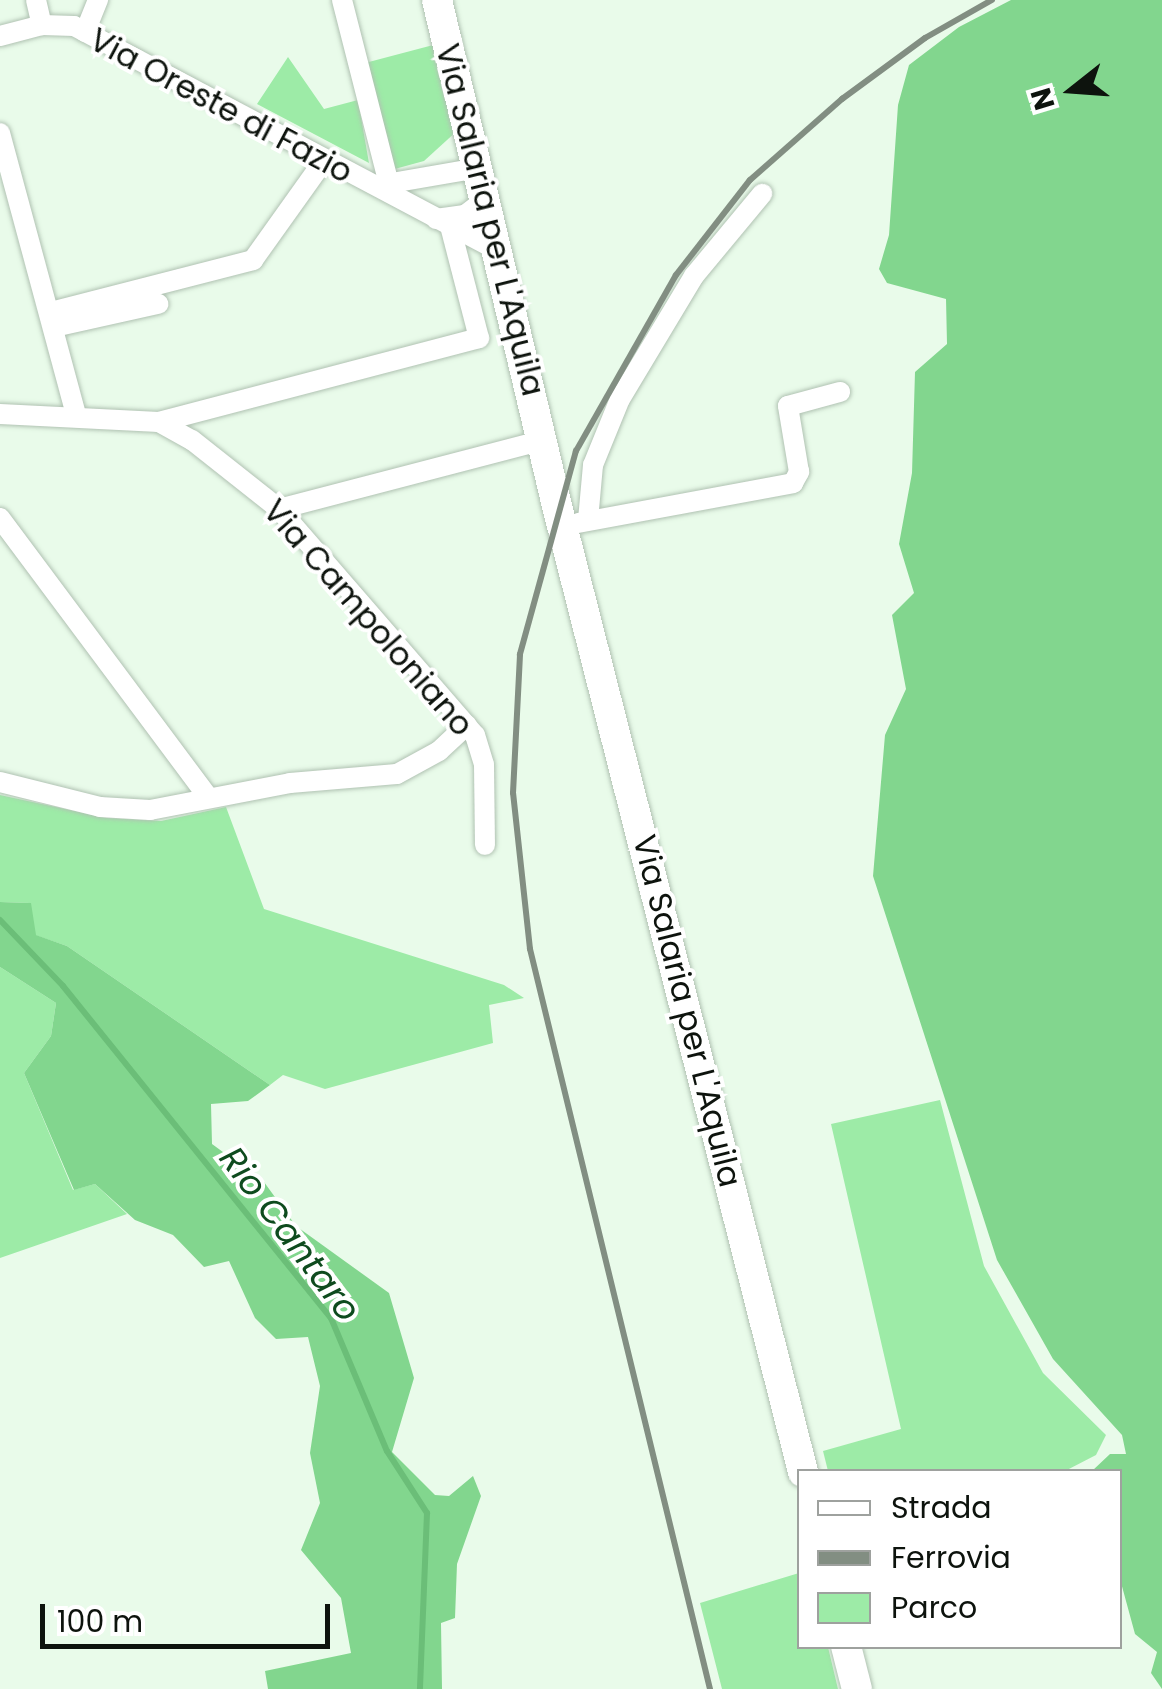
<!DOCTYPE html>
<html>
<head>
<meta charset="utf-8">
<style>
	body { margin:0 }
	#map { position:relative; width:1162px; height:1689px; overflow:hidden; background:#e9fbea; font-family:Poppins,sans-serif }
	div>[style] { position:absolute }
	.green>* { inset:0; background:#9deba7 }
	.forest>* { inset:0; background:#82d68e }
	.stream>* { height:6px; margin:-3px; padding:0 3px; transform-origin:3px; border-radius:3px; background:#6bbe78 }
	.roads { filter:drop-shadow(0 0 2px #b0c2b2) drop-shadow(0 0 2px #b0c2b2) }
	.minor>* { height:20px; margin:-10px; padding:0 10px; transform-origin:10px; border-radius:10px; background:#fff }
	.secondary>* { height:30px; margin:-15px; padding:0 15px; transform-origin:15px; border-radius:15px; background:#fff }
	.rail>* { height:6px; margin:-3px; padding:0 3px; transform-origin:3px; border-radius:3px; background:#828e82 }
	span { translate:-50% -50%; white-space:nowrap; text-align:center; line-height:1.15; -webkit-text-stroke:8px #fff; paint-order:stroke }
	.street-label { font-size:32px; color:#0d130d }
	.water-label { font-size:35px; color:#0e4b1e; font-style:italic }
	.legend { position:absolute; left:797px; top:1469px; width:325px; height:180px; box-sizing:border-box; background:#fff; border:2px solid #9ea19e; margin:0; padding:12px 18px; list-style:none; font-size:30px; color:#0d130d }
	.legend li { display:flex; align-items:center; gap:20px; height:50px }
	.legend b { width:50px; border:2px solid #9ea19e }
	.north { position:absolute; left:1022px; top:40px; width:100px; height:100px; -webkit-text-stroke:8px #fff; paint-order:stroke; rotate:253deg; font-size:28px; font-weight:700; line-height:40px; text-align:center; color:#0d130d }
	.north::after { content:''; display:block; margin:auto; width:35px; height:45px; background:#0d130d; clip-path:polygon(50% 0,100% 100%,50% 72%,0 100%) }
	.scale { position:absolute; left:40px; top:1604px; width:290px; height:45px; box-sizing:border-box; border:5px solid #0d130d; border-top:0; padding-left:12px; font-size:30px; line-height:35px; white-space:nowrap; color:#0d130d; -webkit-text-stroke:8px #fff; paint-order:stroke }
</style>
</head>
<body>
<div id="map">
	<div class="green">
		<i style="clip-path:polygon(437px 44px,458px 130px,424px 161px,391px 170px,365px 63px)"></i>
		<i style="clip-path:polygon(288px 57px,324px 109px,358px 100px,369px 163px,257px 104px)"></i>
		<i style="clip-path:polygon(0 795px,107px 818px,161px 821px,226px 807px,264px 909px,504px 985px,524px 998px,489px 1005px,493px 1043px,325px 1089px,283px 1075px,270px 1085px,67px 946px,35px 935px,30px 903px,0 902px)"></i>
		<i style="clip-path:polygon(0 967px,56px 1003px,51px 1036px,24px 1073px,73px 1190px,95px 1184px,127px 1214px,0 1258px)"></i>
		<i style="clip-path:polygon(940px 1100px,984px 1266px,1043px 1373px,1106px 1435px,1096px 1455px,1065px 1471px,828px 1471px,823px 1451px,901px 1429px,831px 1124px)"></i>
		<i style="clip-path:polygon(799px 1573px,800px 1646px,828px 1647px,838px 1689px,722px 1689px,700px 1603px)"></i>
	</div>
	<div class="forest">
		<i style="clip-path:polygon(1011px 0,1162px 0,1162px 1689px,1151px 1673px,1157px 1652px,1135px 1634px,1120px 1579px,1120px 1472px,1092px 1471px,1110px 1454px,1126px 1454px,1122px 1435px,1053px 1359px,997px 1260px,873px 876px,885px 735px,906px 689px,892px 615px,914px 593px,899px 544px,912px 473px,915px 372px,947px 344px,946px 299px,887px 283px,879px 269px,889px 235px,898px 105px,909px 65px,959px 27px)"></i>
		<i style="clip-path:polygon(0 902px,31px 903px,36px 935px,67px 946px,270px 1085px,248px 1101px,211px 1104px,212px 1144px,264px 1182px,296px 1226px,389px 1293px,414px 1378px,392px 1452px,435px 1495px,449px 1496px,473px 1476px,481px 1496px,457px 1564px,455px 1618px,441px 1623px,442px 1689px,268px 1689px,265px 1671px,351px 1653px,341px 1598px,301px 1550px,320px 1503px,310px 1453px,320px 1386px,308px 1337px,276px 1339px,255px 1318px,229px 1261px,204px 1267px,173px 1235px,135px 1220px,95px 1184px,74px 1190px,24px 1073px,51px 1036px,56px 1003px,0 967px)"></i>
	</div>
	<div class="stream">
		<i style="left:0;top:920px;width:91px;rotate:46.3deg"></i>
		<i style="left:63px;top:986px;width:427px;rotate:51.1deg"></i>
		<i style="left:331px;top:1318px;width:144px;rotate:67.2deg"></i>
		<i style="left:387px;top:1451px;width:74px;rotate:57.2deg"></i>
		<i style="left:427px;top:1513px;width:176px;rotate:92.3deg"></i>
	</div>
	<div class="roads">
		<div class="minor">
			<i style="left:36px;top:0;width:26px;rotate:77deg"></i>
			<i style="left:342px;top:0;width:191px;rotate:75.7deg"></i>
			<i style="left:85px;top:32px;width:35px;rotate:-68deg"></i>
			<i style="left:0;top:36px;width:43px;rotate:-14.7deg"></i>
			<i style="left:42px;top:25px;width:32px;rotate:2deg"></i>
			<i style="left:74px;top:26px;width:481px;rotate:27.9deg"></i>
			<i style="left:0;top:133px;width:291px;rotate:74.9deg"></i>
			<i style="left:380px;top:185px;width:99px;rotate:-9.8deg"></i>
			<i style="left:436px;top:219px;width:29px;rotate:-8deg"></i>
			<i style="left:465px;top:215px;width:26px;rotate:-37deg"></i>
			<i style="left:51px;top:312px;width:209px;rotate:-14.4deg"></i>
			<i style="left:253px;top:260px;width:120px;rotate:-54.5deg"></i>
			<i style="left:54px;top:327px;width:107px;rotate:-12.5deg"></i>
			<i style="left:0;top:414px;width:159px;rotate:2.9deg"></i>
			<i style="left:159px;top:422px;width:38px;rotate:29deg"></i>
			<i style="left:192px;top:440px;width:111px;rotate:38.4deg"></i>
			<i style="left:279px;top:509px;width:299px;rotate:49.1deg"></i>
			<i style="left:475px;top:735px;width:31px;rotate:73deg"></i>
			<i style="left:484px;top:765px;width:80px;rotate:89.3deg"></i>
			<i style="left:159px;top:422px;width:331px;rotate:-14.7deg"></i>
			<i style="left:479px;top:338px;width:116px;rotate:-104.5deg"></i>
			<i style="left:279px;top:509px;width:273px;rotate:-14.6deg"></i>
			<i style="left:0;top:518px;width:349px;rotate:53.3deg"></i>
			<i style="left:588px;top:520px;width:55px;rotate:-84.8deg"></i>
			<i style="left:593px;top:465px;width:71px;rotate:-67.8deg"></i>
			<i style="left:620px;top:399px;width:144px;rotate:-59deg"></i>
			<i style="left:694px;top:276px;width:107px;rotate:-50.3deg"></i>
			<i style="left:578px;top:523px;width:219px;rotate:-10.5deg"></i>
			<i style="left:793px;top:483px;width:13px;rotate:-61deg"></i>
			<i style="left:799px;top:472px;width:67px;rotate:-99.5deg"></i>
			<i style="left:788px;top:406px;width:54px;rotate:-15.1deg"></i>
			<i style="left:0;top:782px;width:103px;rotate:14deg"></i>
			<i style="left:100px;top:807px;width:50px;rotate:3.4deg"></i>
			<i style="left:150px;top:810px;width:143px;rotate:-10.9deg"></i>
			<i style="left:290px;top:783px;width:107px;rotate:-4.8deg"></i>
			<i style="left:397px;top:774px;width:48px;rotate:-28.7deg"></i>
			<i style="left:439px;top:751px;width:38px;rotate:-43deg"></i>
		</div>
		<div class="secondary">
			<i style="left:437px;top:0;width:520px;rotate:76.66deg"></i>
			<i style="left:557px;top:506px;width:997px;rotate:75.71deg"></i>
			<i style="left:846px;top:1646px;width:44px;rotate:75.7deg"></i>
		</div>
	</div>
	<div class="rail">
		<i style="left:710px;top:1689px;width:762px;rotate:-103.67deg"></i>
		<i style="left:530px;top:949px;width:157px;rotate:-96.2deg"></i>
		<i style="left:513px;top:793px;width:139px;rotate:-87.1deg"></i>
		<i style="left:520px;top:654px;width:211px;rotate:-74.6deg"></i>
		<i style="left:576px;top:451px;width:202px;rotate:-60.4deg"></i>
		<i style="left:676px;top:275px;width:120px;rotate:-52.1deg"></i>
		<i style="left:750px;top:180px;width:123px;rotate:-41.4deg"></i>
		<i style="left:842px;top:99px;width:103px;rotate:-36.3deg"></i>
		<i style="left:925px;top:38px;width:77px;rotate:-29.6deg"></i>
	</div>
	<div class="street-label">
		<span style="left:221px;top:106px;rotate:28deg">Via Oreste di Fazio</span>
		<span style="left:490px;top:220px;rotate:76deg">Via Salaria per L'Aquila</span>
		<span style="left:368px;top:618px;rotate:49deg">Via Campoloniano</span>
		<span style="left:687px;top:1011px;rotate:76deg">Via Salaria per L'Aquila</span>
	</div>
	<div class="water-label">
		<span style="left:290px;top:1234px;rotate:53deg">Rio Cantaro</span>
	</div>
	<ul class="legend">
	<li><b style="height:12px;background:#fff"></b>Strada</li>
	<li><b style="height:12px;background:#828e82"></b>Ferrovia</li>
	<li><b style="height:28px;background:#9deba7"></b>Parco</li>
	</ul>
	<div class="north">N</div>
	<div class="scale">100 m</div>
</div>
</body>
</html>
